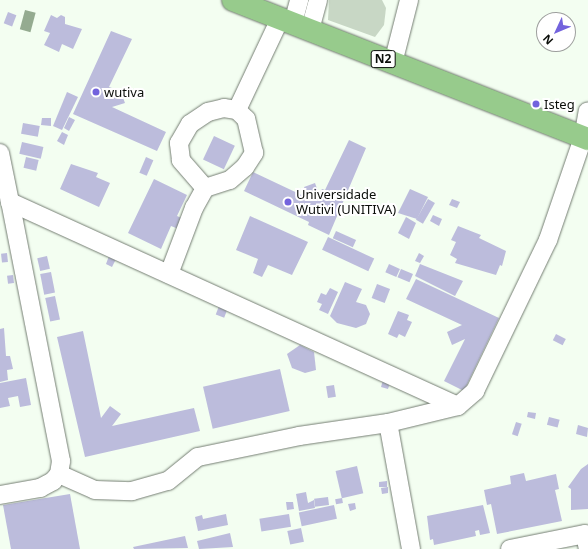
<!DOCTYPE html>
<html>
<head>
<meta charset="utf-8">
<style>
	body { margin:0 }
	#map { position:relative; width:588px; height:549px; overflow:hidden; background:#f3fef1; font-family:"Noto Sans",sans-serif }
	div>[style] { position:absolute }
	.green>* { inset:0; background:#c8d7c5 }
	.water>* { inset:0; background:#94ab90; transform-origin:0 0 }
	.building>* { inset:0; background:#bcbcdc; transform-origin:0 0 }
	.roads { filter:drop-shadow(0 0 1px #747d72) drop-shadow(0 0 1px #747d72) }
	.minor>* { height:18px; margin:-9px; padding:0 9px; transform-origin:9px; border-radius:9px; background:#fff }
	.major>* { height:22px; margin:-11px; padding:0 11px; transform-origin:11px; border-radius:11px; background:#97cb8c }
	.dots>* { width:11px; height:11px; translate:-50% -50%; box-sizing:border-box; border:2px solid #fff; border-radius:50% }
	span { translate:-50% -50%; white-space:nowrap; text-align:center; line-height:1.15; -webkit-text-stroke:4px #fff; paint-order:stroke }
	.shield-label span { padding:1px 3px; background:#fff; border:1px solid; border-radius:3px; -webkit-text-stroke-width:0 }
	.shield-label { font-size:12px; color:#0b0e0a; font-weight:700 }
	.poi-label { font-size:13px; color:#0b0e0a }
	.left { translate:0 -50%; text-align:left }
	.north { position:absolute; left:536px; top:12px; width:40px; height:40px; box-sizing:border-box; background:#fff; border:1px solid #9d9f9d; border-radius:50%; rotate:226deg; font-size:11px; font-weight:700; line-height:16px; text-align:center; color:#0b0e0a }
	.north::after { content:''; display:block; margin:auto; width:14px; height:18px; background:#7363dd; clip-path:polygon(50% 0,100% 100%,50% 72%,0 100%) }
</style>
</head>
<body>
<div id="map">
	<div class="green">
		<i style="clip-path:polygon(329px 0,382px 0,386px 8px,384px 25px,375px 37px,328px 20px)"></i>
	</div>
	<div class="water">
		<i style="left:25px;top:10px;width:11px;height:20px;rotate:15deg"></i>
	</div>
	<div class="building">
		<i style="left:8px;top:12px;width:9px;height:12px;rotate:21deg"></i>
		<i style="clip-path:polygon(51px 15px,57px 18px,61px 15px,65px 17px,65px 24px,82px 29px,73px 49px,62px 44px,59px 52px,44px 45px,50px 33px,44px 31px)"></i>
		<i style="clip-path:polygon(111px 31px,132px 39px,109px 87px,112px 88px,109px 95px,120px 90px,125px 103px,112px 107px,166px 132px,157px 151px,73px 114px)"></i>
		<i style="clip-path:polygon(67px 92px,78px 97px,62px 130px,53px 126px)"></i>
		<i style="clip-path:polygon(69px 117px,75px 120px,69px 131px,64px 128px)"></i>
		<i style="clip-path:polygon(42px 118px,51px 118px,51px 126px,41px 125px)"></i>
		<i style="left:23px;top:123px;width:17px;height:11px;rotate:10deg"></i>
		<i style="clip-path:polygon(62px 132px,68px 135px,64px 145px,57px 141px)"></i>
		<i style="left:214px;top:136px;width:23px;height:26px;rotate:25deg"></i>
		<i style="clip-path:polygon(349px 140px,366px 148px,329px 235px,308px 225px,309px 222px,244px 191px,253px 172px,308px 198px,304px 187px,315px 183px,319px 194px,322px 189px,325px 190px)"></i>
		<i style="left:22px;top:142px;width:22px;height:12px;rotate:13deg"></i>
		<i style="left:26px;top:157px;width:13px;height:11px;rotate:13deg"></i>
		<i style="left:146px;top:157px;width:8px;height:17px;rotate:23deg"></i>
		<i style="clip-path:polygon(71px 164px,98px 173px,96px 177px,110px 183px,99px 207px,60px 189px)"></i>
		<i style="clip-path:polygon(154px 179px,187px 195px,177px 216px,186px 220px,181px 230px,171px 226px,161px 249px,128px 233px)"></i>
		<i style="clip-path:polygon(410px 189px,428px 197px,417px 219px,398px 213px)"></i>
		<i style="left:428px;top:199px;width:8px;height:24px;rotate:30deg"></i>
		<i style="clip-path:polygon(452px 199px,460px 202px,457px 208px,449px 205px)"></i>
		<i style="clip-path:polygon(433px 215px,442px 219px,439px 226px,430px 221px)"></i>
		<i style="clip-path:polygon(250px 216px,308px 242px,292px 275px,268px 265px,262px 277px,253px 273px,258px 259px,236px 250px)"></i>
		<i style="clip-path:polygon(406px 217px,416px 223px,409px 239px,398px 233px)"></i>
		<i style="clip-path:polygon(458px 226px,481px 235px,479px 238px,506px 251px,502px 266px,500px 265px,496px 275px,455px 263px,457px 259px,450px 255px,456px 242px,451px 240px)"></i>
		<i style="left:336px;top:231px;width:22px;height:8px;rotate:24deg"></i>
		<i style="left:328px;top:237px;width:51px;height:14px;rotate:25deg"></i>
		<i style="left:7px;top:253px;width:9px;height:6px;rotate:84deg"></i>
		<i style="clip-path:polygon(419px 253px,424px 256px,420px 263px,415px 261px)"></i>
		<i style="left:47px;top:256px;width:13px;height:10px;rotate:77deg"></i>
		<i style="clip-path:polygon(109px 256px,116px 259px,112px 267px,106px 264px)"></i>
		<i style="left:389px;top:264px;width:12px;height:9px;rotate:24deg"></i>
		<i style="clip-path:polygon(420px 264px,463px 281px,455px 296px,415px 276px)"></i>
		<i style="left:401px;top:269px;width:13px;height:9px;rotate:23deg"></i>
		<i style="left:51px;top:272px;width:21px;height:11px;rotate:79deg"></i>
		<i style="left:13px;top:275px;width:8px;height:6px;rotate:83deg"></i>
		<i style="clip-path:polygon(416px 279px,499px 318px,464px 391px,444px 381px,465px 339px,452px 345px,447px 332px,462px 325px,406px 299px)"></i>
		<i style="clip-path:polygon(345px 282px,362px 289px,356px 302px,366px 305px,370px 314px,366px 324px,356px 328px,337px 323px,330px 316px)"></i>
		<i style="left:377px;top:284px;width:14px;height:15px;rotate:21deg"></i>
		<i style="clip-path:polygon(330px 288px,338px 292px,328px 314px,319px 310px,322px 304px,317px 302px,321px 293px,326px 295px)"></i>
		<i style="left:55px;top:296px;width:24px;height:10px;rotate:78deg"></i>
		<i style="left:219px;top:306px;width:9px;height:9px;rotate:21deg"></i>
		<i style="clip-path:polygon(398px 311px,409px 315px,407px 320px,412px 322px,405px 337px,399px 334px,397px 338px,388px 334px)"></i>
		<i style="clip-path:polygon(4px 328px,6px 356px,10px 356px,13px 369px,7px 370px,8px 380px,0 382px,0 329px)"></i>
		<i style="clip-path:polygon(83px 331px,101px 418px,110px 406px,121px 414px,112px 426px,194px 408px,200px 431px,85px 457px,57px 337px)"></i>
		<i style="left:556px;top:334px;width:11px;height:7px;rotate:27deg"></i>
		<i style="clip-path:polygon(300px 345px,314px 352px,316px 370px,305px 373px,292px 368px,287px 354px)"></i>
		<i style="left:280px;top:369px;width:43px;height:79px;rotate:77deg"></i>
		<i style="clip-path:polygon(26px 378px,31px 405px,20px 407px,18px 396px,8px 398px,10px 406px,0 408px,0 383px)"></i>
		<i style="clip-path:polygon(383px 380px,390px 383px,388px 389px,381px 387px)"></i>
		<i style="left:334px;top:385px;width:12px;height:8px;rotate:81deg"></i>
		<i style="clip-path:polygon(528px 412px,536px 413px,535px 419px,527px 417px)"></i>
		<i style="left:549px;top:417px;width:11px;height:8px;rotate:15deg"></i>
		<i style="left:516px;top:422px;width:6px;height:13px;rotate:18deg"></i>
		<i style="clip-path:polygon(578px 425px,588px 428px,587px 437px,576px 434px)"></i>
		<i style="clip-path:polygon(588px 464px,588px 509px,571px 510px,571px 489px,568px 487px,581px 469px)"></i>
		<i style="left:357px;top:466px;width:28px;height:22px;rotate:77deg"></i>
		<i style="clip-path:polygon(524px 473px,526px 481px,556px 474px,559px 489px,555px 490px,562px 521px,497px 534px,491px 504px,487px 505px,484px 490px,511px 484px,510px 476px)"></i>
		<i style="clip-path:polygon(387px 481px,387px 487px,379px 487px,379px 482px)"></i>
		<i style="clip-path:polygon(388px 487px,388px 493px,382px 494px,381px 488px)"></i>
		<i style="clip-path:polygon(306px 492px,308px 503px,314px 500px,315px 508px,299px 511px,296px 494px)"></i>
		<i style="clip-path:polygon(70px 494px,80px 549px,11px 549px,3px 505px)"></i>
		<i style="left:328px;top:497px;width:8px;height:14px;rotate:83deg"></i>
		<i style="left:342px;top:498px;width:5px;height:7px;rotate:79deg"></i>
		<i style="clip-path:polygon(286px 502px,293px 502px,294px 509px,287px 510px)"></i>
		<i style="clip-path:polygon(355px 503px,356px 509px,350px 511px,348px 504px)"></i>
		<i style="left:334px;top:505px;width:14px;height:36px;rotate:78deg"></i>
		<i style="clip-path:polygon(483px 505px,490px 533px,480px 535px,479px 530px,475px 531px,476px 536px,434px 545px,433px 539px,430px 540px,427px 516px)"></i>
		<i style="clip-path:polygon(226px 514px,228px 525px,198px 531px,195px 517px,202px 515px,203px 519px)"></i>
		<i style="left:289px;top:514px;width:13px;height:30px;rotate:81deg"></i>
		<i style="left:301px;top:528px;width:14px;height:14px;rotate:78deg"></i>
		<i style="clip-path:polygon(230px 533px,233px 547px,199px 549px,197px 541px)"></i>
		<i style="clip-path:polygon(185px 536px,188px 548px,134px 549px,133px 547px)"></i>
	</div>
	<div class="roads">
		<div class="minor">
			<i style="left:293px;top:23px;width:24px;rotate:-75deg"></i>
			<i style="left:310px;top:30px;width:31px;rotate:-75deg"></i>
			<i style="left:393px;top:63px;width:65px;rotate:-75.7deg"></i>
			<i style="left:0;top:153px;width:50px;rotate:78.5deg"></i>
			<i style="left:10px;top:202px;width:492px;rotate:24.5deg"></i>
			<i style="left:205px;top:188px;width:37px;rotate:-131deg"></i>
			<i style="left:181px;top:160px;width:17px;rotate:-97deg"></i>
			<i style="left:179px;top:143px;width:22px;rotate:-60deg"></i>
			<i style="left:190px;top:124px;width:22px;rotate:-34deg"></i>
			<i style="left:208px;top:112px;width:16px;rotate:-14deg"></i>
			<i style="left:224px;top:108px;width:13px;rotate:9deg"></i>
			<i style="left:169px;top:274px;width:71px;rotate:-69.3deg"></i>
			<i style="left:194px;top:208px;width:23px;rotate:-61deg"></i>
			<i style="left:205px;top:188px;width:26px;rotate:-18deg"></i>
			<i style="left:230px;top:180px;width:20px;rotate:-41deg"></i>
			<i style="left:245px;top:167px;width:17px;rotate:-57deg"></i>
			<i style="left:254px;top:153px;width:35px;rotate:-103deg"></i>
			<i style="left:246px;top:119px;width:13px;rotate:-135deg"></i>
			<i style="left:237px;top:110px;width:101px;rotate:-64.7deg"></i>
			<i style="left:59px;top:474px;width:39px;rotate:24deg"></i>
			<i style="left:95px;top:490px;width:37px;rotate:2deg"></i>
			<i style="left:132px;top:491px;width:37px;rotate:-16deg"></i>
			<i style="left:168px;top:481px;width:38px;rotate:-39deg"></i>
			<i style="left:198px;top:457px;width:103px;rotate:-11.7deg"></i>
			<i style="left:299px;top:436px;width:90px;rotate:-8.3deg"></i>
			<i style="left:0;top:495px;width:41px;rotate:-9.9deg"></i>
			<i style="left:40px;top:488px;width:15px;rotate:-28deg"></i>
			<i style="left:53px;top:481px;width:9px;rotate:-49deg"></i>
			<i style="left:59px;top:474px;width:13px;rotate:-81deg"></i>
			<i style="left:61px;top:461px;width:264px;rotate:-101.1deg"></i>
			<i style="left:411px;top:549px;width:128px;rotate:-100.3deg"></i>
			<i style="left:388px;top:423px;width:72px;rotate:-13.7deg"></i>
			<i style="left:458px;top:406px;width:23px;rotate:-41deg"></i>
			<i style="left:475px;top:391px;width:168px;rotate:-64.2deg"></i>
			<i style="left:548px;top:240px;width:108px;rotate:-71.1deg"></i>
			<i style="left:583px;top:138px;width:27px;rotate:-80deg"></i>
			<i style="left:510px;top:549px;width:76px;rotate:-11.3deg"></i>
			<i style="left:585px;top:534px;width:15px;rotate:79deg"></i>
		</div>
		<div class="major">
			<i style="left:233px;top:0;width:381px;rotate:21.4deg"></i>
		</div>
	</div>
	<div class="dots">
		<i style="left:96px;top:92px;background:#7363dd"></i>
		<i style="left:536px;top:104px;background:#7363dd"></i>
		<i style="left:288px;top:202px;background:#7363dd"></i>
	</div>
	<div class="shield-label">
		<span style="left:383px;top:59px">N2</span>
	</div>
	<div class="poi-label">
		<span class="left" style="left:104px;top:92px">wutiva</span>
		<span class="left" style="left:544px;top:104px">Isteg</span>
		<span class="left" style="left:296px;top:202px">Universidade<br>Wutivi (UNITIVA)</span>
	</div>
	<div class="north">N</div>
</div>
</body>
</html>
